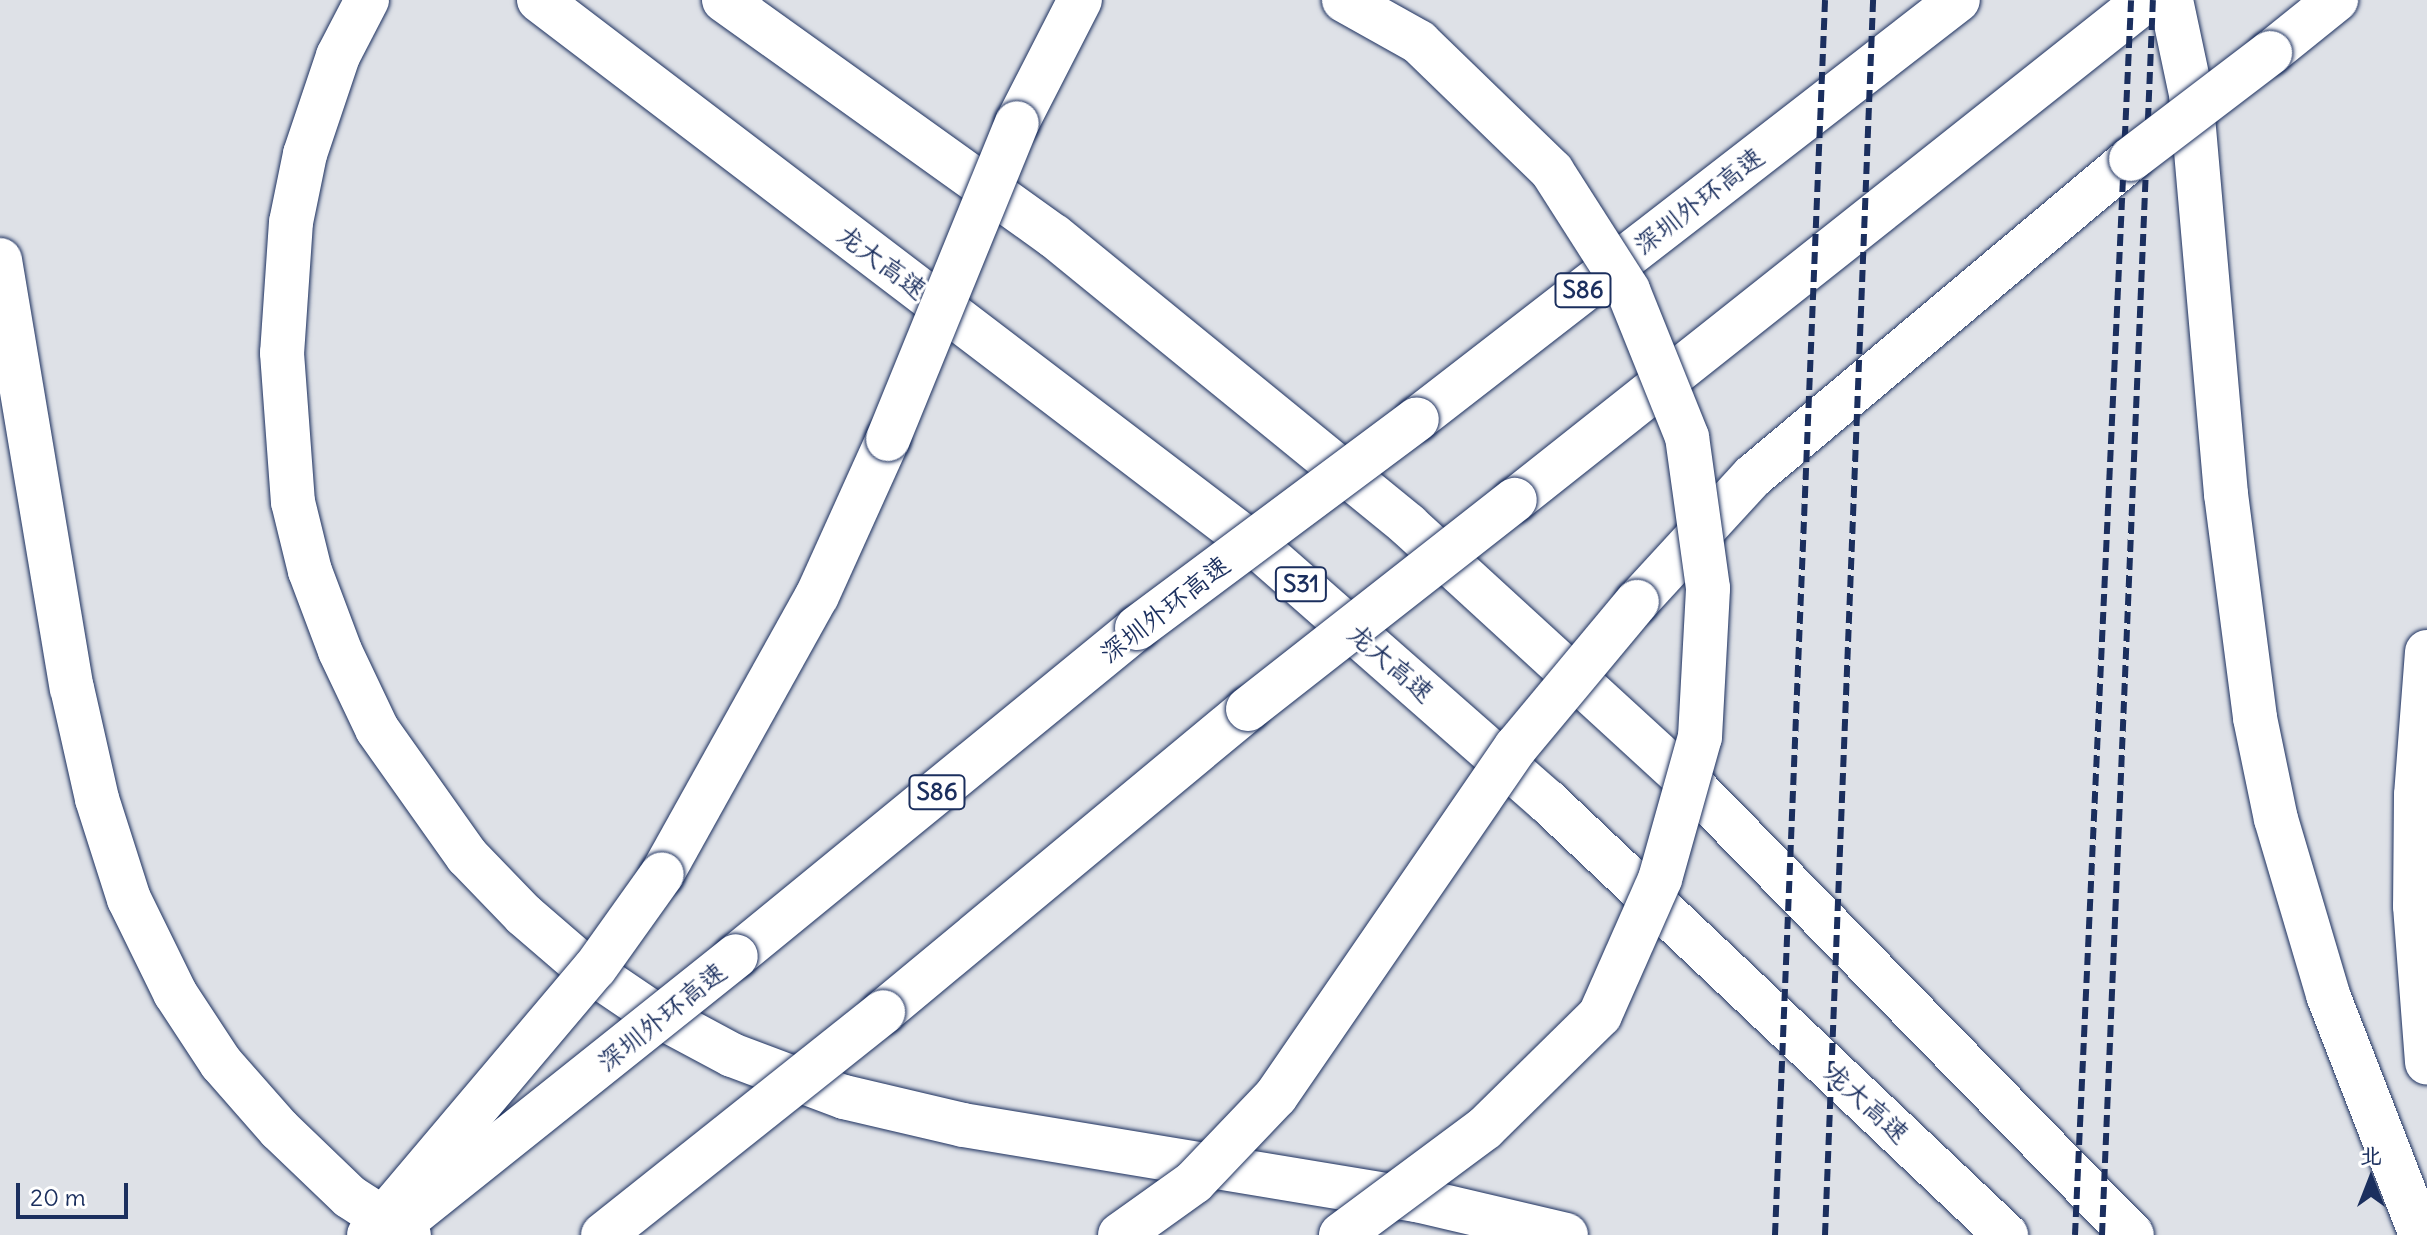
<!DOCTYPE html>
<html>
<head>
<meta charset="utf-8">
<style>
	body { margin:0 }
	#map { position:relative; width:2427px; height:1235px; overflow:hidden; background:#fff; font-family:Delius,"LXGW WenKai TC",sans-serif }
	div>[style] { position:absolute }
	.green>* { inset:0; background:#dee1e7; transform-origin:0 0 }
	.roads { filter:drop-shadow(0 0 2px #1b2f5e) drop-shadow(0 0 2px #1b2f5e) }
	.highway>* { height:44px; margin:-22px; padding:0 22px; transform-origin:22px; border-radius:22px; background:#fff }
	.rail>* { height:6px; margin-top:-3px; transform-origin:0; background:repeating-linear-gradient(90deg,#1b2f5e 0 12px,transparent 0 18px) }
	.bridges { filter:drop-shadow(0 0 2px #1b2f5e) drop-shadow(0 0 2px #1b2f5e) }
	.highway-bridge>* { height:44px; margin:-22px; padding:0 22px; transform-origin:22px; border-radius:22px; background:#fff }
	span { translate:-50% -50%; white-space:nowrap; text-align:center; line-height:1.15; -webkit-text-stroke:6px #fff; paint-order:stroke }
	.shield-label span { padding:2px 6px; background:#fff; border:2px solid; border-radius:6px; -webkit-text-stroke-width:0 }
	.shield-label { font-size:24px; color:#1b2f5e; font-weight:700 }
	.street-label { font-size:26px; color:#1b2f5e }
	.north { position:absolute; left:2331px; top:1139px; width:80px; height:80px; -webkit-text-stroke:6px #fff; paint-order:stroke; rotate:0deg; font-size:22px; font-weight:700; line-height:32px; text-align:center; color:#1b2f5e }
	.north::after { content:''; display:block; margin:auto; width:28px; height:36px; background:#1b2f5e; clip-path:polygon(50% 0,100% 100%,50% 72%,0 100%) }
	.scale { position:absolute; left:16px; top:1183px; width:112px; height:36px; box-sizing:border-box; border:4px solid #1b2f5e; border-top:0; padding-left:10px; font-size:24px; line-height:28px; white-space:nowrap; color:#1b2f5e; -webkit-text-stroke:6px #fff; paint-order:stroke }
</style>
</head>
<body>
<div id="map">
	<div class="green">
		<i style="left:0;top:0;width:2427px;height:1235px"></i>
	</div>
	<div class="roads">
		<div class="highway">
			<i style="left:367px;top:0;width:63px;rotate:117.4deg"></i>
			<i style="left:338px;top:56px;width:103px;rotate:108.6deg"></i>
			<i style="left:305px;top:154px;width:69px;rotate:101.6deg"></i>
			<i style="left:291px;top:222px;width:131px;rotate:93.9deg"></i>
			<i style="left:282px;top:353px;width:149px;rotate:85.8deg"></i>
			<i style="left:293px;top:502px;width:71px;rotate:76.2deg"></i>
			<i style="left:310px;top:571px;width:85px;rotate:69.4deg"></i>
			<i style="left:340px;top:651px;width:86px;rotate:64.6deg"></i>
			<i style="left:377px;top:729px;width:156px;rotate:54.7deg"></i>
			<i style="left:467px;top:856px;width:82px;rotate:46deg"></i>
			<i style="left:524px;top:915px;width:78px;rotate:40.8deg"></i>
			<i style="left:583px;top:966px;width:78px;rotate:34.1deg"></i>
			<i style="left:648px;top:1010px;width:95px;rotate:28.2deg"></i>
			<i style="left:732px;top:1055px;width:120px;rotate:20.6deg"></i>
			<i style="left:844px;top:1097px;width:122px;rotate:13.2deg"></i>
			<i style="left:963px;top:1125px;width:460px;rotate:9.4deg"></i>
			<i style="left:1417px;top:1200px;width:153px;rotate:13.2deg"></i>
			<i style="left:539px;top:0;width:908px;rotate:37.3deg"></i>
			<i style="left:1261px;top:550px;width:381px;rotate:41.3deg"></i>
			<i style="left:1547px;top:801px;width:632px;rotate:43.4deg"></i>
			<i style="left:724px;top:0;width:406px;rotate:35.6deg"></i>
			<i style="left:1054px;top:236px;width:457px;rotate:39.2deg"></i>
			<i style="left:1408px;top:525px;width:389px;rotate:42.5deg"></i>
			<i style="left:1695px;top:788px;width:625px;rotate:45.65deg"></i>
			<i style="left:2171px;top:0;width:96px;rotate:78deg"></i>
			<i style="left:2191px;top:94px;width:402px;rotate:85deg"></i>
			<i style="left:2226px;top:494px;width:226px;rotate:82.6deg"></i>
			<i style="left:2255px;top:718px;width:103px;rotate:78.3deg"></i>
			<i style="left:2276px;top:819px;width:184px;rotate:73.5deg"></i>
			<i style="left:2328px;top:995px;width:257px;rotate:68.8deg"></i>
			<i style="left:2270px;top:53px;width:85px;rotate:-38.8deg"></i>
			<i style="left:1017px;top:123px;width:138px;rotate:-62.9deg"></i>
			<i style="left:1417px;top:419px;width:684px;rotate:-37.76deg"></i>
			<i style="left:1515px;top:500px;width:805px;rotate:-38.39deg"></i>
			<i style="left:1637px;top:602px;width:171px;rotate:-47.4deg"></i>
			<i style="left:1753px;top:476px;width:493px;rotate:-40deg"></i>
			<i style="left:2427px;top:652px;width:143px;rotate:94.4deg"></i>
			<i style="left:2416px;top:795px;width:111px;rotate:90.5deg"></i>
			<i style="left:2415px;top:906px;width:157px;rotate:85.6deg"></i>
			<i style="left:662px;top:874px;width:318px;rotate:-60.9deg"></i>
			<i style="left:817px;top:596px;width:172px;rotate:-65.7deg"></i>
			<i style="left:736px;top:956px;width:518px;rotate:-39.28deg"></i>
			<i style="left:883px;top:1012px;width:474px;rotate:-39.7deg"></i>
		</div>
	</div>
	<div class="rail">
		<i style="left:1775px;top:1235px;width:1236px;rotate:-87.68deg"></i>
		<i style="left:1825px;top:1235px;width:1236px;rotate:-87.77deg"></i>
		<i style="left:2075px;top:1235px;width:1236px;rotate:-87.4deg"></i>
		<i style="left:2102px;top:1235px;width:1236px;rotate:-87.64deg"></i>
	</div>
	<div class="bridges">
		<div class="highway-bridge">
			<i style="left:2131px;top:159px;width:175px;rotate:-37.3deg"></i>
			<i style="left:0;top:260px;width:434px;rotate:80.5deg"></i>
			<i style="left:72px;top:688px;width:114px;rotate:77.3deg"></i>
			<i style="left:97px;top:799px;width:105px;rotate:72.3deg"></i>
			<i style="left:129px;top:899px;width:105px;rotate:63.9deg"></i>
			<i style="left:175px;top:993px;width:84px;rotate:56.7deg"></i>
			<i style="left:221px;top:1063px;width:88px;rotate:48.7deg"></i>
			<i style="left:279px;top:1129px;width:98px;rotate:43.8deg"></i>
			<i style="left:350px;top:1197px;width:70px;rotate:32.8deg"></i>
			<i style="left:888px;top:439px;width:341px;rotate:-67.8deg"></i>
			<i style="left:1137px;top:628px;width:349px;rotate:-36.7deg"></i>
			<i style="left:1248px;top:709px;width:339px;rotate:-38.1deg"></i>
			<i style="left:413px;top:1214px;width:413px;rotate:-38.6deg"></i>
			<i style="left:369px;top:1235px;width:350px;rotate:-49.8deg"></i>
			<i style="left:595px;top:968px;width:115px;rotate:-54.5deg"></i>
			<i style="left:603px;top:1235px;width:358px;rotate:-38.5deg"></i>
			<i style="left:1120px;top:1235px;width:91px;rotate:-35.6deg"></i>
			<i style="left:1194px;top:1182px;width:119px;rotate:-46.4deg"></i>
			<i style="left:1276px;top:1096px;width:424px;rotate:-55.5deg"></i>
			<i style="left:1516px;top:747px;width:189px;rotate:-50.2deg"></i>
			<i style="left:1341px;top:1235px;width:179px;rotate:-36.6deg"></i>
			<i style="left:1485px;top:1128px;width:161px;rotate:-44.5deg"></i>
			<i style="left:1600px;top:1015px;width:149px;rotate:-66.2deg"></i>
			<i style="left:1660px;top:879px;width:148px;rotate:-74.3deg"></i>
			<i style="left:1700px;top:737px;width:149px;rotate:-86.9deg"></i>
			<i style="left:1708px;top:588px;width:152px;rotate:-97.9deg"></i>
			<i style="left:1687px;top:437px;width:158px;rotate:-111.9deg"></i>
			<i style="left:1628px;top:290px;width:141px;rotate:-122.6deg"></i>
			<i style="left:1552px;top:171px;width:185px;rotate:-135.9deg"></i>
			<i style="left:1419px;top:42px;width:86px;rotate:-150.8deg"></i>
		</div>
	</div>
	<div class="shield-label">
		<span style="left:1583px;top:290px">S86</span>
		<span style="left:1301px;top:584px">S31</span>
		<span style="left:937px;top:792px">S86</span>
	</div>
	<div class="street-label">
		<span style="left:1699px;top:201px;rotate:-38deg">深圳外环高速</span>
		<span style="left:882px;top:262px;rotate:37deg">龙大高速</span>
		<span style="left:1165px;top:609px;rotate:-38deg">深圳外环高速</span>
		<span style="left:1391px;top:663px;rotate:41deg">龙大高速</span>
		<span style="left:662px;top:1017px;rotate:-39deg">深圳外环高速</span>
		<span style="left:1867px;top:1103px;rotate:43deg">龙大高速</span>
	</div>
	<div class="north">北</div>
	<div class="scale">20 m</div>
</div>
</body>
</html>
